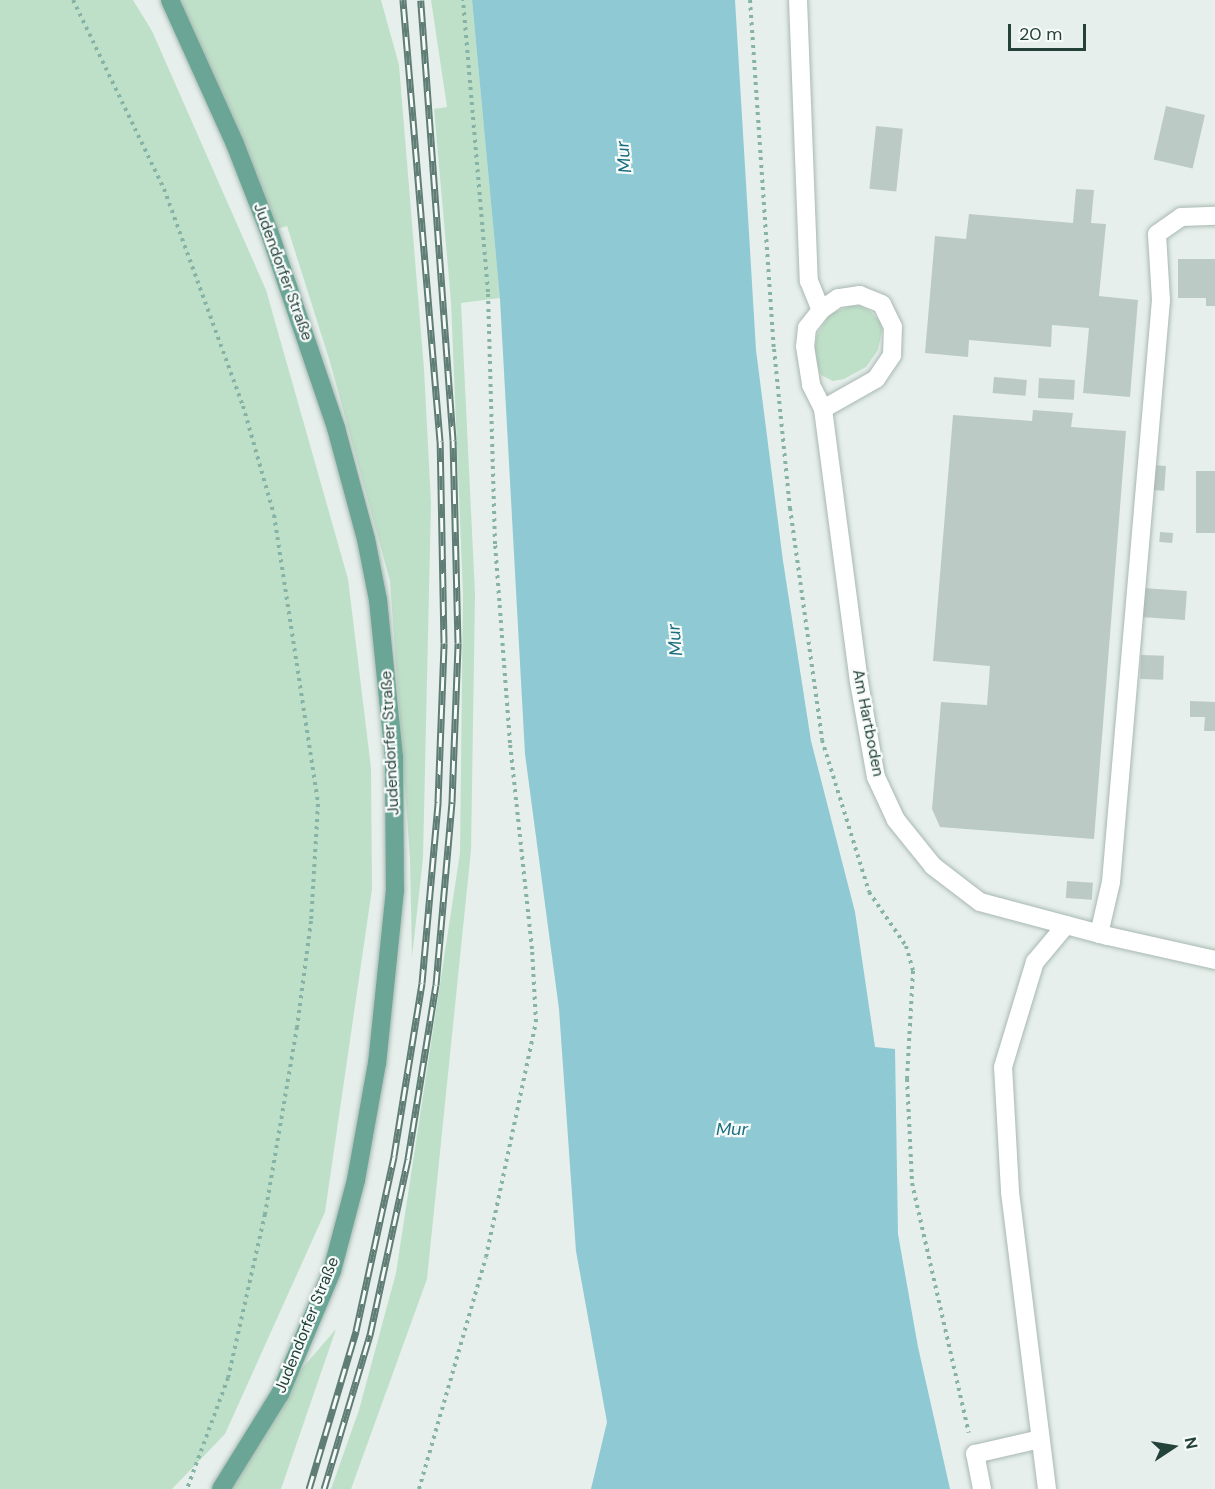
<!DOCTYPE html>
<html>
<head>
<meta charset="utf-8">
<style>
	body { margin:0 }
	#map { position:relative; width:1215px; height:1489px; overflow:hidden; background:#e6efeb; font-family:"DM Sans",sans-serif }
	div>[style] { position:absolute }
	.green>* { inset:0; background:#bfe0c8 }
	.water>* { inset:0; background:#8ec9d4 }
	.building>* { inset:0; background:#bbcac4; transform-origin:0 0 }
	.path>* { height:4px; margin-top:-2px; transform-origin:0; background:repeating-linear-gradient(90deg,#86b3a5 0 3px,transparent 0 7.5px) }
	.roads { filter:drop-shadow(0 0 2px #a8b8b2) drop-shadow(0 0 2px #a8b8b2) }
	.minor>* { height:18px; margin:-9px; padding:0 9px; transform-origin:9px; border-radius:9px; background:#fff }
	.major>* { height:18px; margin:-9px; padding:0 9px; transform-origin:9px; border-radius:9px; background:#6aa596 }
	.rail>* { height:7px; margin-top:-3.5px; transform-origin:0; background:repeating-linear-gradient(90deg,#f7fbf9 0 14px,#5f7d75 0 28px); box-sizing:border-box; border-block:2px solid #5f7d75 }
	span { translate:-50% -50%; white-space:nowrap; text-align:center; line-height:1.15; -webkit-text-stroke:4.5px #f7fbf9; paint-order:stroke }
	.street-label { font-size:16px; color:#24423a }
	.water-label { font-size:18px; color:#1c6f80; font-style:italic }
	.north { position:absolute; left:1143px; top:1417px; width:60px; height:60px; -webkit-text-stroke:4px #f7fbf9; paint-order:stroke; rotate:78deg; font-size:16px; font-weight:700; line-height:24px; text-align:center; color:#24423a }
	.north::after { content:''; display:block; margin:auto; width:21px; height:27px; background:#24423a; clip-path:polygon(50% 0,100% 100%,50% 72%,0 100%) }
	.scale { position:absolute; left:1008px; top:24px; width:78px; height:27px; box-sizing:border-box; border:3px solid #24423a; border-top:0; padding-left:8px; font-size:18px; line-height:21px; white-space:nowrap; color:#24423a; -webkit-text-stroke:4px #f7fbf9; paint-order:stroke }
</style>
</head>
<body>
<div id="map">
	<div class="green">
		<i style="clip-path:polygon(0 0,133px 0,152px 31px,266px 290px,348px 579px,371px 768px,372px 889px,325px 1212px,225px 1434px,172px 1489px,0 1489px)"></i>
		<i style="clip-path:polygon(170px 0,381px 0,399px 65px,424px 369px,431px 503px,423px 858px,412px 957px,410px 858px,390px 581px,330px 362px,287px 226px,269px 231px)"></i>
		<i style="clip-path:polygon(431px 0,472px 0,500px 298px,461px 303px,475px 594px,471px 850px,427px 1279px,351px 1489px,331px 1489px,359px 1410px,396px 1273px,460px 853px,463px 593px,451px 302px,434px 109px,447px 107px)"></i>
		<i style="clip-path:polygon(850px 306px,860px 306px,870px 311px,880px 322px,882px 330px,878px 350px,866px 367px,844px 379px,833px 381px,821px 375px,814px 355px,817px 335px,830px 314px)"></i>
		<i style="clip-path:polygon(336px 1329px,281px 1489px,223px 1489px,280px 1394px)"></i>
	</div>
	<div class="water">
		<i style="clip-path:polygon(472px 0,735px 0,756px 350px,783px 561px,811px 741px,855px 912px,875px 1047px,895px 1049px,898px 1234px,918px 1347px,950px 1489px,591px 1489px,607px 1422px,576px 1251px,559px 1009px,525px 754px,500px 299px)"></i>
	</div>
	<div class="building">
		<i style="left:1166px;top:106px;width:40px;height:55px;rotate:13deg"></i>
		<i style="left:876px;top:126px;width:27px;height:63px;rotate:6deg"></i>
		<i style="clip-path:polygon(1076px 189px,1094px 190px,1091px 223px,1106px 224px,1099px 296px,1138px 300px,1130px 397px,1083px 393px,1089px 328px,1052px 325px,1051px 347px,969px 340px,968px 357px,925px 353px,935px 236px,966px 239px,969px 214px,1073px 223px)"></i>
		<i style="clip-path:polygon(1178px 259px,1215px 259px,1215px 306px,1206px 306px,1206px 298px,1178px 298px)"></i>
		<i style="left:994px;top:377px;width:33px;height:16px;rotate:5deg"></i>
		<i style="left:1039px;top:378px;width:36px;height:20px;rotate:3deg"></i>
		<i style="clip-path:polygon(1033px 410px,1073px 413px,1071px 427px,1126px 431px,1094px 839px,940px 827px,932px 809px,941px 702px,987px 705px,990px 666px,933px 661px,953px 415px,1032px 421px)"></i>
		<i style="left:1153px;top:465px;width:13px;height:25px;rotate:4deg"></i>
		<i style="left:1196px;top:471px;width:19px;height:62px"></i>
		<i style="left:1160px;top:532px;width:13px;height:10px;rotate:4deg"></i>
		<i style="left:1143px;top:588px;width:44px;height:29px;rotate:4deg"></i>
		<i style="left:1141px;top:655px;width:23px;height:24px;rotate:2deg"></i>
		<i style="clip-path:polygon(1190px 701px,1215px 702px,1215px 731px,1204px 731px,1205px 717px,1190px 717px)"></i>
		<i style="left:1067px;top:881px;width:26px;height:17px;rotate:4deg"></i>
	</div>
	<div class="path">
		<i style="left:73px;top:0;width:210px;rotate:64.3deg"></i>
		<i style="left:164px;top:189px;width:231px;rotate:70deg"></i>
		<i style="left:243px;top:406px;width:113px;rotate:74.1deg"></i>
		<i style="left:274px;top:515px;width:292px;rotate:81.3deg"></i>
		<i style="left:318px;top:804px;width:117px;rotate:93.4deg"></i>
		<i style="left:311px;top:921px;width:107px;rotate:97.5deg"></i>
		<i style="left:297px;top:1027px;width:190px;rotate:99.7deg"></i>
		<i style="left:265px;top:1214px;width:168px;rotate:102.7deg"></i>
		<i style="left:228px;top:1378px;width:118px;rotate:110.3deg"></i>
		<i style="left:750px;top:0;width:350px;rotate:86.1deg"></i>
		<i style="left:774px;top:349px;width:160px;rotate:84.3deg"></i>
		<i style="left:790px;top:508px;width:234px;rotate:82.1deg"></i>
		<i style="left:822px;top:740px;width:159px;rotate:72.8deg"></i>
		<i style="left:869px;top:892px;width:65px;rotate:55.6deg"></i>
		<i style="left:906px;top:946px;width:26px;rotate:74deg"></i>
		<i style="left:913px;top:971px;width:108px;rotate:93.2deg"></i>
		<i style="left:907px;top:1079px;width:104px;rotate:87.2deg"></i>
		<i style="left:912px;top:1183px;width:256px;rotate:77.2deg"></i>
		<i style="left:419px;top:1489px;width:241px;rotate:-73.9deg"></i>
		<i style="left:486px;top:1257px;width:240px;rotate:-78deg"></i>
		<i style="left:536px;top:1022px;width:73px;rotate:-93.1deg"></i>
		<i style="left:532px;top:949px;width:207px;rotate:-96.1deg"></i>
		<i style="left:510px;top:743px;width:200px;rotate:-94.3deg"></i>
		<i style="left:495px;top:544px;width:252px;rotate:-91.6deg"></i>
		<i style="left:488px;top:292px;width:293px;rotate:-94.9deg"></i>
	</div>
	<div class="roads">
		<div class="minor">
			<i style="left:798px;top:0;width:281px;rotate:87.8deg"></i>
			<i style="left:809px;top:281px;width:31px;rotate:68deg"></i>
			<i style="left:823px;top:409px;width:61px;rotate:-29.5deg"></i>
			<i style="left:876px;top:379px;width:29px;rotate:-56deg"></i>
			<i style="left:892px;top:355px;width:28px;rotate:-88deg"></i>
			<i style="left:893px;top:327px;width:25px;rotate:-116deg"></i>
			<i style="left:882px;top:304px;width:24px;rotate:-158deg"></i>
			<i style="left:860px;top:295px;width:22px;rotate:172deg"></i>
			<i style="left:838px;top:298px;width:21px;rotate:145deg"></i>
			<i style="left:821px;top:310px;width:23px;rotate:128deg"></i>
			<i style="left:807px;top:328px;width:18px;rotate:96deg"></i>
			<i style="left:805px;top:346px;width:39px;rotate:81deg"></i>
			<i style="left:811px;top:385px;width:27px;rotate:63deg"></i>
			<i style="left:823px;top:409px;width:275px;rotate:82.5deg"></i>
			<i style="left:859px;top:682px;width:97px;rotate:79.9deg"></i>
			<i style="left:876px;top:777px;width:47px;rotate:65.1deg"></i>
			<i style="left:896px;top:820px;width:59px;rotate:51.2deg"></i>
			<i style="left:933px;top:866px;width:59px;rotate:37.5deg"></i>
			<i style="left:980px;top:902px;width:132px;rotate:14.9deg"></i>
			<i style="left:1108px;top:936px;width:110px;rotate:12.6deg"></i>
			<i style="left:1099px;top:934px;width:53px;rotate:-77deg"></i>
			<i style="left:1111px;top:882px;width:584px;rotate:-85.09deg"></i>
			<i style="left:1161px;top:300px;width:66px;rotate:-93.5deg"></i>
			<i style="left:1157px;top:234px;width:29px;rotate:-35deg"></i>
			<i style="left:1181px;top:217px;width:34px;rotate:-2deg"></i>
			<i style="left:982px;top:1489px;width:36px;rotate:-101deg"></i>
			<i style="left:975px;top:1454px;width:67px;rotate:-13deg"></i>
			<i style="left:1047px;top:1489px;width:300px;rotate:-97.1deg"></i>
			<i style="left:1010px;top:1191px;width:124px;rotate:-93.2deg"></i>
			<i style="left:1003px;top:1067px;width:110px;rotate:-73.1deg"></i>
			<i style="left:1035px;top:962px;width:48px;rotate:-50deg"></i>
		</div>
		<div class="major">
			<i style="left:170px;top:0;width:158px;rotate:65.7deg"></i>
			<i style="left:235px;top:144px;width:93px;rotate:68.7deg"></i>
			<i style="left:269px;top:231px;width:208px;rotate:71.2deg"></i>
			<i style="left:336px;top:428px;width:115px;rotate:74.9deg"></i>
			<i style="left:366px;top:539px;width:62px;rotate:78.9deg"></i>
			<i style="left:378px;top:600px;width:158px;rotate:84.2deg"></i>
			<i style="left:394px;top:757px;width:133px;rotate:89.6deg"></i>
			<i style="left:395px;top:890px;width:174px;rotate:95.9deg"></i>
			<i style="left:377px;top:1063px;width:119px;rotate:100.2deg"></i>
			<i style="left:356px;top:1180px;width:94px;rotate:104.8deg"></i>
			<i style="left:332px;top:1271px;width:134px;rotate:112.9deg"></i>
			<i style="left:280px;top:1394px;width:112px;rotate:121.8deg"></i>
		</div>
	</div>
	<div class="rail">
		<i style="left:309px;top:1489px;width:165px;rotate:-73.4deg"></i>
		<i style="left:356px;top:1331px;width:179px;rotate:-77.7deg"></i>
		<i style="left:394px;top:1156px;width:175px;rotate:-80.8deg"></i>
		<i style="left:422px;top:983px;width:182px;rotate:-84.9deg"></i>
		<i style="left:438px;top:802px;width:159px;rotate:-87.8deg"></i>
		<i style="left:444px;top:643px;width:202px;rotate:-91.1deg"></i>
		<i style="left:440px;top:441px;width:443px;rotate:-94.8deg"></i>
		<i style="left:324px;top:1489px;width:161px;rotate:-73.4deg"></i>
		<i style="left:370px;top:1335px;width:180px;rotate:-77.8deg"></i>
		<i style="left:408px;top:1159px;width:176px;rotate:-80.9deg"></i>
		<i style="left:436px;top:985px;width:184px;rotate:-85deg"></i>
		<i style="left:452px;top:802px;width:159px;rotate:-87.8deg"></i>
		<i style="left:458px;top:643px;width:203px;rotate:-91.4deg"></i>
		<i style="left:453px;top:440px;width:441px;rotate:-94.2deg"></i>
	</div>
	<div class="street-label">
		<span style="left:283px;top:272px;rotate:70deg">Judendorfer Straße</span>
		<span style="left:868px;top:723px;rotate:79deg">Am Hartboden</span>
		<span style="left:390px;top:743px;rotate:-93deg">Judendorfer Straße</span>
		<span style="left:307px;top:1325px;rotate:-68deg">Judendorfer Straße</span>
	</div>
	<div class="water-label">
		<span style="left:624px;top:157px;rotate:-96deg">Mur</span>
		<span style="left:675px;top:640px;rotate:-96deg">Mur</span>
		<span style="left:732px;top:1129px">Mur</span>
	</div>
	<div class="north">N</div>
	<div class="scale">20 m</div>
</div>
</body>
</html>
